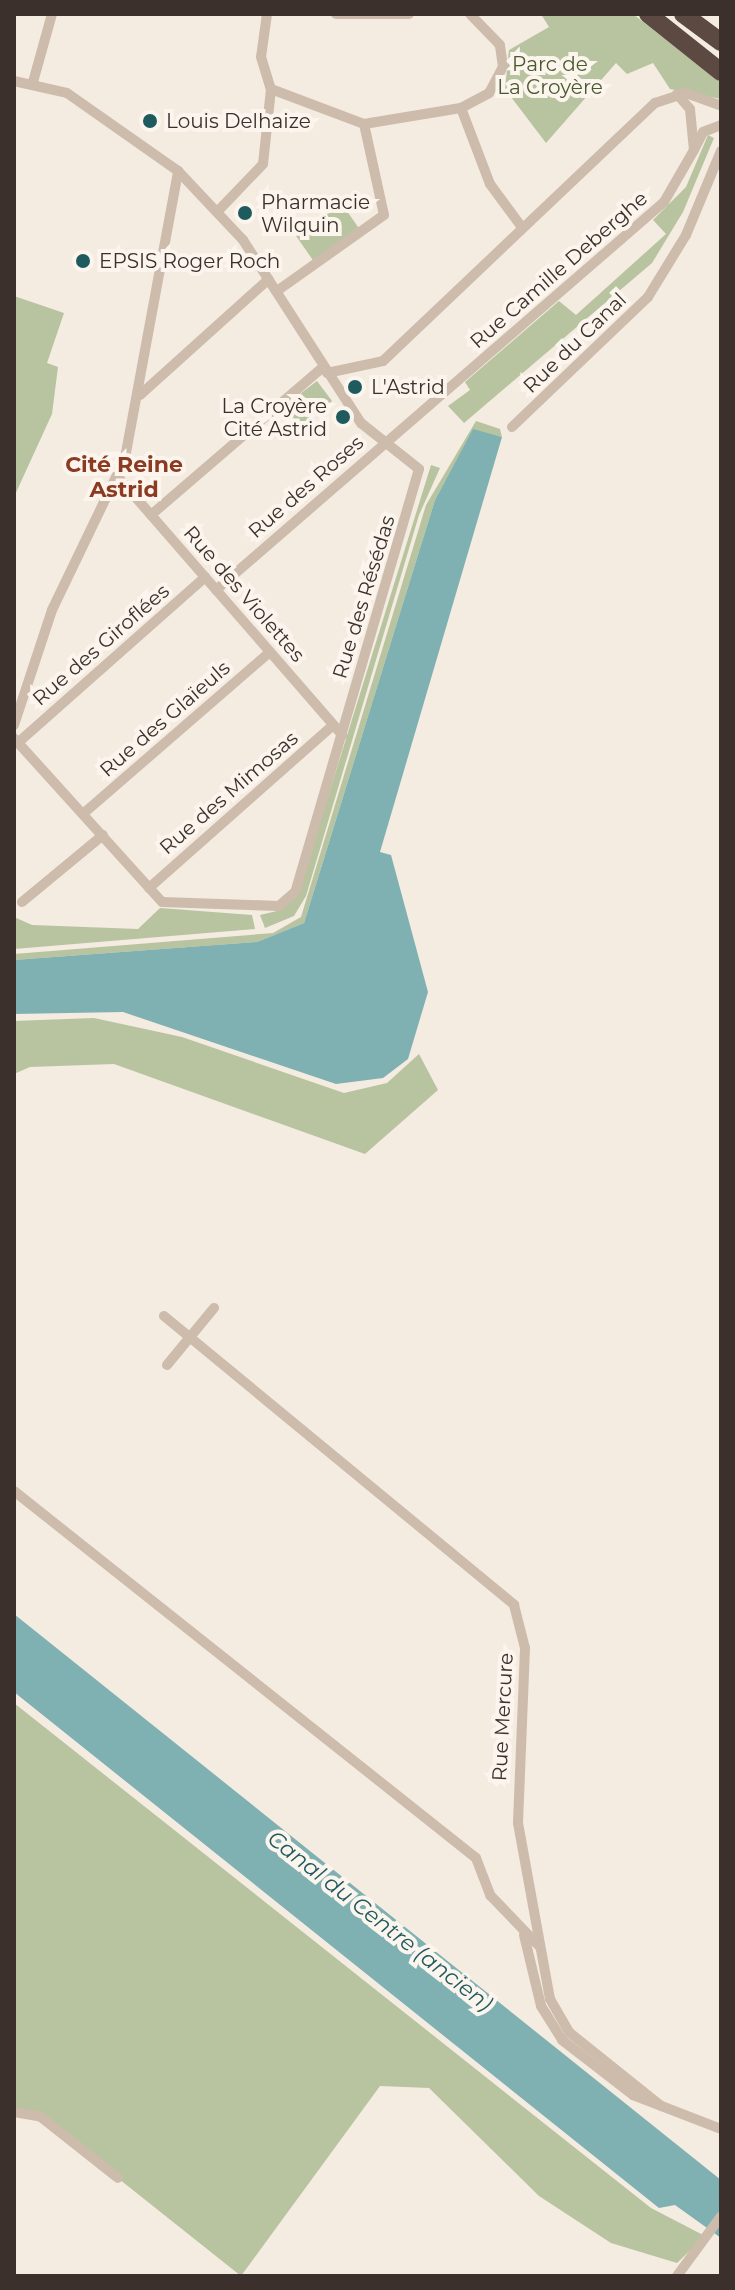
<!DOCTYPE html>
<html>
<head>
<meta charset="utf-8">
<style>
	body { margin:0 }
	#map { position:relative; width:735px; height:2290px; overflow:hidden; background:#f4ebe1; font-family:Montserrat,sans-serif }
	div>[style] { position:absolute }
	.green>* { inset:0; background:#b8c4a0; transform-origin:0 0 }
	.water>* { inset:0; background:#7fb0b2 }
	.minor>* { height:10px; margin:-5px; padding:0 5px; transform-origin:5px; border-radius:5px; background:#cdbbac }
	.motorway>* { height:18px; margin:-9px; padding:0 9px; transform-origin:9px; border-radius:9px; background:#5c4a42 }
	.dots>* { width:22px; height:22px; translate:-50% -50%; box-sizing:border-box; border:4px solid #fbf5ee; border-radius:50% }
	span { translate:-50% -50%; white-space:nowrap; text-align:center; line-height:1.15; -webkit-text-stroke:8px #fbf5ee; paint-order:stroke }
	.park-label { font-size:20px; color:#4a5a2e }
	.poi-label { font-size:20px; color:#3b302b }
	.left { translate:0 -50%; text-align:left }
	.right { translate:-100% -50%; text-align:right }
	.street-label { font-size:20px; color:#3b302b }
	.neighbourhood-label { font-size:22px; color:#8c3b22; font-weight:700 }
	.water-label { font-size:22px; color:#1f5a5e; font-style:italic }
	.frame { position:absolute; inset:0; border:16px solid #3b302b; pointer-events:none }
</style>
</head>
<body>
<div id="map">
	<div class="green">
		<i style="clip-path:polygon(541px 14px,633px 14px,721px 83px,721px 99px,670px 89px,653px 63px,627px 74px,616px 63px,546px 143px,505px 89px,509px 50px,549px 27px)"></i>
		<i style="clip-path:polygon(708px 135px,714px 138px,683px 212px,652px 263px,464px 423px,448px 406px,470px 390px,465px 382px,559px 301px,576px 315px,666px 234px,653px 220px,686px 187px)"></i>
		<i style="left:342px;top:204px;width:35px;height:56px;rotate:55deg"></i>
		<i style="clip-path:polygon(14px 296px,64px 313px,47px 363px,58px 367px,52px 414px,14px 497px)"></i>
		<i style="left:317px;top:381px;width:25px;height:41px;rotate:53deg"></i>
		<i style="clip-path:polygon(476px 421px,500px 429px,502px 437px,473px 430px,435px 500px,304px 923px,257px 942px,14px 960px,14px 954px,273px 933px,301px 917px,426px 505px)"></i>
		<i style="clip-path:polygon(431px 465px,440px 468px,419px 515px,306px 896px,294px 916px,265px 928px,260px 915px,281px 910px,300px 887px)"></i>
		<i style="clip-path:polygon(160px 908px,252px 915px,255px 929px,14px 949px,14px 917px,32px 925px,138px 929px)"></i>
		<i style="clip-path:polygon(94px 1018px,182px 1037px,344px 1093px,387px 1083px,419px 1054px,438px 1090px,365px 1154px,114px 1064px,30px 1067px,14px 1074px,14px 1021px)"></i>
		<i style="clip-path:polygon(14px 1703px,651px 2208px,705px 2236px,677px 2263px,611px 2243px,539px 2196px,429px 2088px,380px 2086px,241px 2276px,41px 2117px,14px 2112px)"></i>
	</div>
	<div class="water">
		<i style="clip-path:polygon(473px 429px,502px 437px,380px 852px,391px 855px,428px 992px,408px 1059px,383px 1078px,336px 1084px,123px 1012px,14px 1014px,14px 960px,257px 942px,304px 923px,435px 500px)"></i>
		<i style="clip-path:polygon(14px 1614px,721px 2180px,721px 2238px,675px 2205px,659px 2208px,14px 1692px)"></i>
	</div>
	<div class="minor">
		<i style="left:267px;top:14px;width:43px;rotate:97.9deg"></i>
		<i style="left:261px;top:57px;width:34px;rotate:73deg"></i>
		<i style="left:271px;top:89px;width:99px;rotate:20.6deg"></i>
		<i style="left:364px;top:124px;width:98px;rotate:-9.4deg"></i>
		<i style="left:461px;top:108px;width:32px;rotate:-28deg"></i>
		<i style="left:489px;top:93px;width:30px;rotate:-62deg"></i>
		<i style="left:503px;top:67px;width:22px;rotate:-98deg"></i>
		<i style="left:500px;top:45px;width:43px;rotate:-134.1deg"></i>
		<i style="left:336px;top:14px;width:73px"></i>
		<i style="left:14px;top:81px;width:54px;rotate:12.8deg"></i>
		<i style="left:67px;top:93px;width:136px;rotate:35.1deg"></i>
		<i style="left:178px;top:171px;width:95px;rotate:46.7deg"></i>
		<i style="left:243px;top:240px;width:218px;rotate:57.2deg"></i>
		<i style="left:361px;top:423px;width:74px;rotate:38.4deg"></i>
		<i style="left:419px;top:469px;width:441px;rotate:106.3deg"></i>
		<i style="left:295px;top:892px;width:21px;rotate:139deg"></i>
		<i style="left:279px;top:906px;width:117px;rotate:-178deg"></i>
		<i style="left:162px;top:902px;width:221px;rotate:-132.1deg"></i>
		<i style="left:33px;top:82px;width:71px;rotate:-74.4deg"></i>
		<i style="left:461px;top:108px;width:81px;rotate:69.1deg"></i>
		<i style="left:490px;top:184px;width:52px;rotate:53.6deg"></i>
		<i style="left:695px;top:148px;width:18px;rotate:-63deg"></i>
		<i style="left:703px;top:132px;width:19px;rotate:-21deg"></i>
		<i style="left:218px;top:211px;width:65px;rotate:-46.2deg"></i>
		<i style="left:263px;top:164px;width:75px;rotate:-83.9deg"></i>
		<i style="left:277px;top:291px;width:131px;rotate:-35.4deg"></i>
		<i style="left:384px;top:215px;width:93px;rotate:-102.4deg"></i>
		<i style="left:327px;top:373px;width:57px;rotate:-12.1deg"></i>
		<i style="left:383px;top:361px;width:375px;rotate:-43.5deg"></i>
		<i style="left:655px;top:103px;width:33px;rotate:-18deg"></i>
		<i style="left:686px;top:93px;width:37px;rotate:20deg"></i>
		<i style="left:140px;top:395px;width:173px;rotate:-42deg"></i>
		<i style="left:512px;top:427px;width:188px;rotate:-43.7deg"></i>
		<i style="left:648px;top:297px;width:73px;rotate:-58.5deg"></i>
		<i style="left:686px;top:235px;width:91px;rotate:-67.4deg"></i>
		<i style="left:118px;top:477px;width:342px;rotate:49deg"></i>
		<i style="left:151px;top:515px;width:227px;rotate:-40.7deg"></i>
		<i style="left:216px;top:590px;width:593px;rotate:-40.89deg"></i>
		<i style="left:664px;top:202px;width:60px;rotate:-60deg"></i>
		<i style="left:694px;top:150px;width:41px;rotate:-95.6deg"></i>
		<i style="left:690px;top:109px;width:20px;rotate:-131deg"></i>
		<i style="left:14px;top:725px;width:121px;rotate:-71.7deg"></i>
		<i style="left:52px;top:610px;width:169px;rotate:-64.3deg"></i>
		<i style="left:125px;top:458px;width:292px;rotate:-79.5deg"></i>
		<i style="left:21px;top:740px;width:246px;rotate:-41.5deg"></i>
		<i style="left:84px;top:813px;width:246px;rotate:-40.9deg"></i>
		<i style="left:149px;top:888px;width:246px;rotate:-41.5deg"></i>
		<i style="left:22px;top:902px;width:105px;rotate:-39.6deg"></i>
		<i style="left:164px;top:1316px;width:454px;rotate:39.5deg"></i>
		<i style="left:514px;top:1605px;width:44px;rotate:75.7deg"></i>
		<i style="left:525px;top:1648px;width:175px;rotate:92.3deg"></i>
		<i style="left:518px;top:1823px;width:179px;rotate:79.7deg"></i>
		<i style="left:550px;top:1999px;width:39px;rotate:60deg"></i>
		<i style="left:570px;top:2033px;width:117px;rotate:38.7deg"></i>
		<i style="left:167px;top:1365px;width:74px;rotate:-50.5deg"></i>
		<i style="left:14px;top:1491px;width:590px;rotate:38.46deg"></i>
		<i style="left:476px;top:1858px;width:40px;rotate:69deg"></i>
		<i style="left:490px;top:1895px;width:72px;rotate:46.1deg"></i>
		<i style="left:524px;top:1935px;width:73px;rotate:76.5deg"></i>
		<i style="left:541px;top:2006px;width:40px;rotate:58deg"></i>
		<i style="left:562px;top:2040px;width:90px;rotate:37.8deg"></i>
		<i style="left:633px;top:2095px;width:94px;rotate:21.1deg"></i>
		<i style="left:14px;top:2112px;width:27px;rotate:10deg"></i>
		<i style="left:41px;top:2117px;width:98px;rotate:38.4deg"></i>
		<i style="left:677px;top:2276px;width:74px;rotate:-53.7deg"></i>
	</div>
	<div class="motorway">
		<i style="left:648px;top:14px;width:93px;rotate:38.5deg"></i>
		<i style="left:683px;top:14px;width:47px;rotate:36.4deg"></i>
	</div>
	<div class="dots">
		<i style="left:150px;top:121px;background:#1f5a5e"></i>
		<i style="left:245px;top:213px;background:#1f5a5e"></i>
		<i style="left:83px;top:261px;background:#1f5a5e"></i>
		<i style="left:355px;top:387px;background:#1f5a5e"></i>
		<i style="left:343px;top:417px;background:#1f5a5e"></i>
	</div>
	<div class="park-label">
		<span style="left:550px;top:76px">Parc de<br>La Croyère</span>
	</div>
	<div class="poi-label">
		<span class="left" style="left:166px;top:121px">Louis Delhaize</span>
		<span class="left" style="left:261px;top:214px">Pharmacie<br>Wilquin</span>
		<span class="left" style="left:99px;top:261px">EPSIS Roger Roch</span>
		<span class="left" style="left:371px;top:387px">L'Astrid</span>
		<span class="right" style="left:327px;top:418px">La Croyère<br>Cité Astrid</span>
	</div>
	<div class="street-label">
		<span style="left:559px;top:270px;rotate:-41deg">Rue Camille Deberghe</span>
		<span style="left:575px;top:343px;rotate:-44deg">Rue du Canal</span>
		<span style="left:306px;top:487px;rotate:-41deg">Rue des Roses</span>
		<span style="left:244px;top:594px;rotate:49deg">Rue des Violettes</span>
		<span style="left:364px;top:597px;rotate:-73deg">Rue des Résédas</span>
		<span style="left:101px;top:645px;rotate:-41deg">Rue des Giroflées</span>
		<span style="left:165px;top:719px;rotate:-41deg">Rue des Glaïeuls</span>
		<span style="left:229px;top:793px;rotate:-41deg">Rue des Mimosas</span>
		<span style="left:503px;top:1717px;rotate:-87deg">Rue Mercure</span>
	</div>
	<div class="neighbourhood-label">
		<span style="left:124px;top:477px">Cité Reine<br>Astrid</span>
	</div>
	<div class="water-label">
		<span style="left:380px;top:1921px;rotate:38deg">Canal du Centre (ancien)</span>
	</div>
	<div class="frame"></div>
</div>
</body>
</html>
